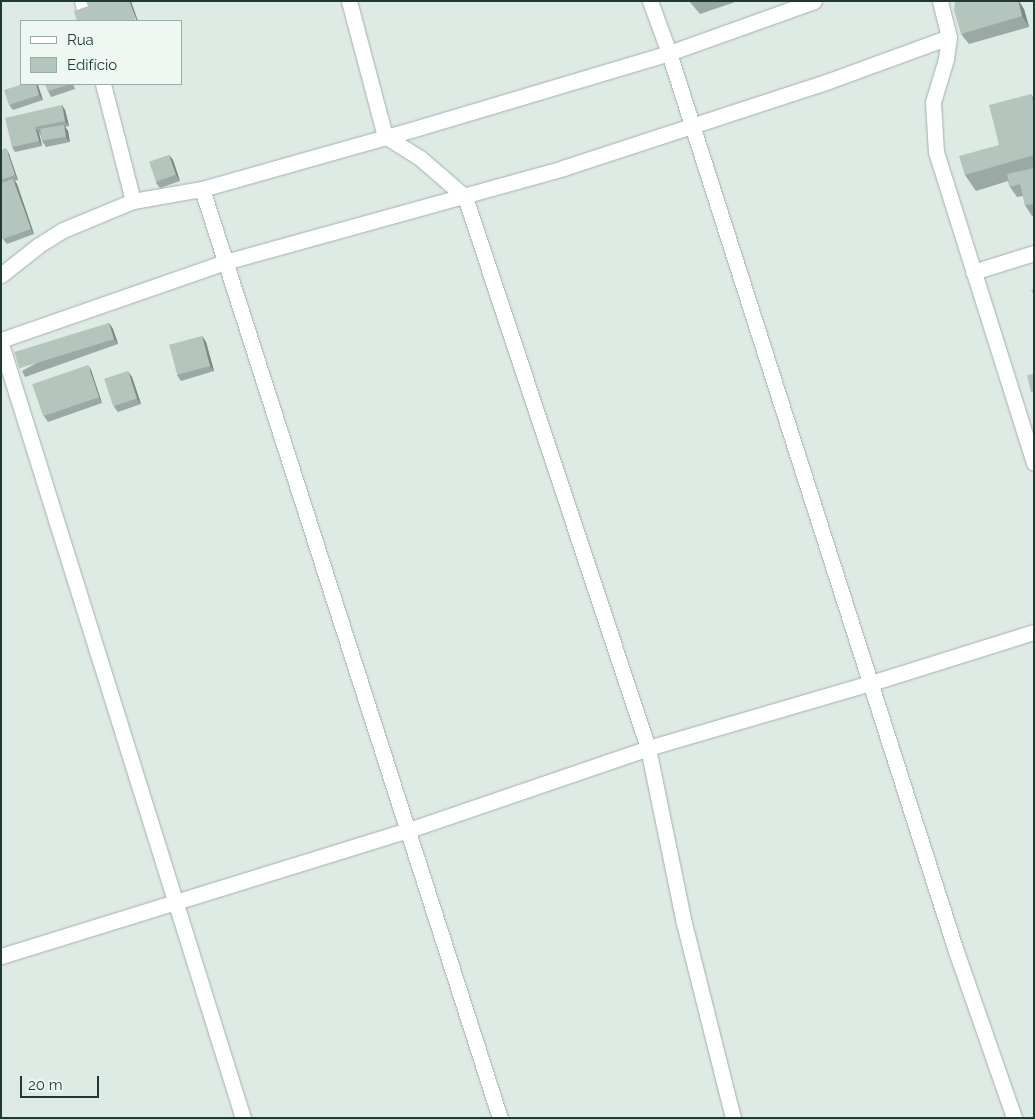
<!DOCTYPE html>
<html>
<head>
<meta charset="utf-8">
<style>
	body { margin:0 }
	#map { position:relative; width:1035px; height:1119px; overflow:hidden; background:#deeae4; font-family:Raleway,sans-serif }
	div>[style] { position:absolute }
	.roads { filter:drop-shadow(0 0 1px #a1b2ab) drop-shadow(0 0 1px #a1b2ab) }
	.minor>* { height:15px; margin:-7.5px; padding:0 7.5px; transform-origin:7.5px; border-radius:7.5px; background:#fff }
	.wall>* { inset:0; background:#9aa9a3 }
	.shaded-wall>* { inset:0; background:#7d8a84 }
	.building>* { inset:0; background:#b3c5bd; transform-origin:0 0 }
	span { translate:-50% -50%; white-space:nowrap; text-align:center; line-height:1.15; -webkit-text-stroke:4.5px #eef7f2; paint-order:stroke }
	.frame { position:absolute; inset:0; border:2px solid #1f3a32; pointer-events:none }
	.legend { position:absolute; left:20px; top:20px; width:162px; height:65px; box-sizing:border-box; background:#eef7f2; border:1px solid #9baba5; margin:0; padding:6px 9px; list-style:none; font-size:15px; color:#1f3a32 }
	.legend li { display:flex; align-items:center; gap:10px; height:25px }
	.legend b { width:25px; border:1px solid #9baba5 }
	.scale { position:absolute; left:20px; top:1076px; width:79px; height:22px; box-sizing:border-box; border:2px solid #1f3a32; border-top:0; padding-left:6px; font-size:15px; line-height:18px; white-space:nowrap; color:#1f3a32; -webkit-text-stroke:4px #eef7f2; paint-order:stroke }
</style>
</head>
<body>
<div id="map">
	<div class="roads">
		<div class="minor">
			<i style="left:82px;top:1px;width:21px;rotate:76deg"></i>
			<i style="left:349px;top:1px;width:140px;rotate:75.1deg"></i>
			<i style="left:385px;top:136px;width:41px;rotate:32.2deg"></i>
			<i style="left:420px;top:158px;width:60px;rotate:40.9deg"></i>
			<i style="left:465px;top:197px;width:581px;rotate:71.63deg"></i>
			<i style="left:648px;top:748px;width:179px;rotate:78.4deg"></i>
			<i style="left:684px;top:923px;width:201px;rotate:75.9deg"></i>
			<i style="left:650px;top:1px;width:55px;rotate:69.9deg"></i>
			<i style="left:669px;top:53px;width:943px;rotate:72.28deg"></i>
			<i style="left:956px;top:951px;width:177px;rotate:70.8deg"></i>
			<i style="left:940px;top:1px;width:37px;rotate:76deg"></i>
			<i style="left:949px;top:37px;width:22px;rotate:98deg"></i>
			<i style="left:946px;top:59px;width:45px;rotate:106.8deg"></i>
			<i style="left:933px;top:102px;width:50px;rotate:86.6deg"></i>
			<i style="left:936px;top:152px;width:326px;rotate:72.5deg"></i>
			<i style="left:103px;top:84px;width:121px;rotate:75.6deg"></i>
			<i style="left:202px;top:189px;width:976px;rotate:72.22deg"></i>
			<i style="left:973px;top:272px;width:64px;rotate:-17.3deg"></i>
			<i style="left:1px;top:275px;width:48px;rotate:-38.3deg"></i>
			<i style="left:39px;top:245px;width:28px;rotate:-32deg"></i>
			<i style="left:63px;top:230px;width:76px;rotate:-22.5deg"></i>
			<i style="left:133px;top:201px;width:70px;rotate:-9.9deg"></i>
			<i style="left:202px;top:189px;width:228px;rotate:-15.8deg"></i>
			<i style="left:421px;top:127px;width:259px;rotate:-16.6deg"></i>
			<i style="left:669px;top:53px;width:154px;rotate:-19.7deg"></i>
			<i style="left:1px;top:340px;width:237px;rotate:-19.2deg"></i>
			<i style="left:225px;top:262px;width:351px;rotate:-15.5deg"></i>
			<i style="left:563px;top:168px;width:277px;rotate:-18.1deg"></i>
			<i style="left:826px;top:82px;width:131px;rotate:-20.1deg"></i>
			<i style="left:1px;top:344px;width:811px;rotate:72.64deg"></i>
			<i style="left:1px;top:956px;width:427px;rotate:-17.2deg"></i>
			<i style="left:409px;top:830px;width:253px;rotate:-18.9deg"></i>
			<i style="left:648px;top:748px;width:232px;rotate:-16.3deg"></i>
			<i style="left:871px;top:683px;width:171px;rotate:-17.4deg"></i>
		</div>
	</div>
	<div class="wall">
		<i style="clip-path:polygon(689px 1px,738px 1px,700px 14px)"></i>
		<i style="clip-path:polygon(1024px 9px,1029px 27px,969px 44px,961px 34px)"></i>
		<i style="clip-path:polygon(23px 84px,37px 84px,43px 100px,13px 110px,9px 105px)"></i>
		<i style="clip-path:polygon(45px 84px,73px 84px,75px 89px,51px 97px,48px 91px)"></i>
		<i style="clip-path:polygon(1031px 94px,1034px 99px,1034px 216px,1032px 216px,1025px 205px,1023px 196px,1017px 197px,1010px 187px,1008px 181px,976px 191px,965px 175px,999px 145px)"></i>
		<i style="clip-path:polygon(62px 105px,65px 110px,69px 126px,65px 127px,68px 131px,70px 142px,46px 147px,42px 141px,40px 133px,39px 133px,42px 146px,15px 152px,12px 147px)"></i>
		<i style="clip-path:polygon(1px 150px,9px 154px,18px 180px,15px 181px,17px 184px,34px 234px,7px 244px,3px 239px,1px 233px)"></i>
		<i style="clip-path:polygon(169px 155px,173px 160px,180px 181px,160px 188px,156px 183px)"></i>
		<i style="clip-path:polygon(109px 323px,113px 329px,118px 344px,25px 377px,22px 371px)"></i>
		<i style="clip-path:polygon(202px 336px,206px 342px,214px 371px,181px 381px,177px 375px)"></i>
		<i style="clip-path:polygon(91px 370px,102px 403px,48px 422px,44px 416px)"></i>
		<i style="clip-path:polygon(132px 377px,141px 404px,118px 412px,114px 407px)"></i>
	</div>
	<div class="shaded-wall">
		<i style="clip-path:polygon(129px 1px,131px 1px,138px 21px,137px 21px,136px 19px)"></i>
		<i style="clip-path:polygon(1018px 1px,1019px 1px,1024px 9px,1029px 27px,1022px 16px)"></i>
		<i style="clip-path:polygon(36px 84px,37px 84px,38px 85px,43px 100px,39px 95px)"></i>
		<i style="clip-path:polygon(62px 105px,65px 110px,69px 126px,65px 121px)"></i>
		<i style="clip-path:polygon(64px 125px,68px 131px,70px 142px,66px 137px)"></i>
		<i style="clip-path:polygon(35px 127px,39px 133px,42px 146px,39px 141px)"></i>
		<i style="clip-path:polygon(6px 148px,9px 154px,18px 180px,15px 175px)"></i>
		<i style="clip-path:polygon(169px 155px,173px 160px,180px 181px,176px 175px)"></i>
		<i style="clip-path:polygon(13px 179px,17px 184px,34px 234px,31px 229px)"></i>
		<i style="clip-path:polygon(109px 323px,113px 329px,118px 344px,114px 339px)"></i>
		<i style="clip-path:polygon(202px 336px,206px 342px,214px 371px,210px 366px)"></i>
		<i style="clip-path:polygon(88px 365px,91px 370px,102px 403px,99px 397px)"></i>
		<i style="clip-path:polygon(128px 371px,132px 377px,141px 404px,137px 399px)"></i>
	</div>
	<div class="building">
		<i style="clip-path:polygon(86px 1px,129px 1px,136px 19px,129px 21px,77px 21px,74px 11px,88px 6px)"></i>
		<i style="clip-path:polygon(955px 1px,1018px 1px,1022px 16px,961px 34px,954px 10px)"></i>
		<i style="clip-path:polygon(23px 84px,36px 84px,39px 95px,9px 105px,4px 90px)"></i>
		<i style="clip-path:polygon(45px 84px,71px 84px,48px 91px)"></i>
		<i style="clip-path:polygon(1031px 94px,1034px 105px,1034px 155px,965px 175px,959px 156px,999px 145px,989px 105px)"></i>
		<i style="clip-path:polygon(62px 105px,65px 121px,35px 127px,39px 141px,12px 147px,5px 118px)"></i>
		<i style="left:64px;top:125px;width:12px;height:24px;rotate:81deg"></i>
		<i style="clip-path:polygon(6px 148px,15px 175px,1px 180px,1px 150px)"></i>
		<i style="left:169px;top:155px;width:21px;height:21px;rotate:71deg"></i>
		<i style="clip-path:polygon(1034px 168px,1034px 204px,1025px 205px,1020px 184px,1010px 187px,1007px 174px)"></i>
		<i style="clip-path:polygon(13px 179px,31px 229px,3px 239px,1px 233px,1px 183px)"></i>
		<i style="clip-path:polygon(1034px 289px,1034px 296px,1031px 290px)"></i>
		<i style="left:109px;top:323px;width:17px;height:99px;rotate:73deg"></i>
		<i style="left:202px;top:336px;width:31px;height:34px;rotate:75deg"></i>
		<i style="left:88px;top:365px;width:34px;height:59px;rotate:71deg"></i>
		<i style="left:128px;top:371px;width:29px;height:25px;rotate:72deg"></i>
		<i style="clip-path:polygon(1034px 374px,1034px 392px,1031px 392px,1027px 375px)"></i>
	</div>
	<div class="frame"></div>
	<ul class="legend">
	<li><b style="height:6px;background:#fff"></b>Rua</li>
	<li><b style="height:14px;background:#b3c5bd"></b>Edifício</li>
	</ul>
	<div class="scale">20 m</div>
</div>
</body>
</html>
